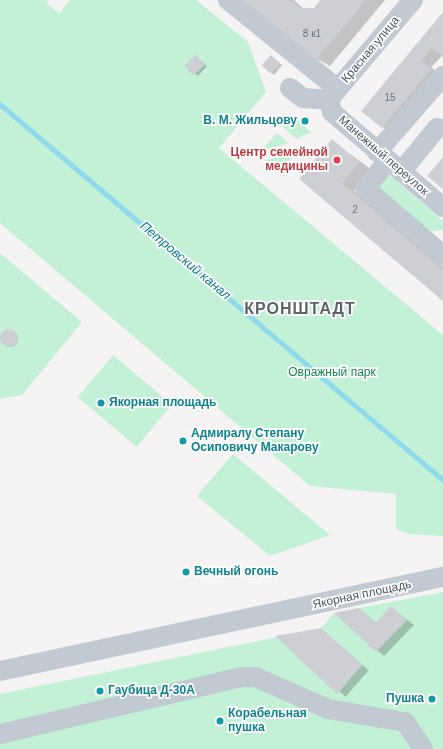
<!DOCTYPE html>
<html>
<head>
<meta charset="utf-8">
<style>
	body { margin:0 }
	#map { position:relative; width:443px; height:749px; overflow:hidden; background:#f5f3f3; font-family:Helvetica,sans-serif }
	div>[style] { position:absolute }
	.green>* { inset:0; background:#c3f1d5; transform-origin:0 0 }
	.shadow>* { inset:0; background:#0003; transform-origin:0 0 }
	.round { border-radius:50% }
	.stream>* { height:4.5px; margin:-2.25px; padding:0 2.25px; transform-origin:2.25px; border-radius:2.25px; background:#90daee }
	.building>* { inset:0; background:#cdcfd5; transform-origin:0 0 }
	.minor>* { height:20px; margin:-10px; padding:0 10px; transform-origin:10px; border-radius:10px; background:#c1cad2 }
	.dots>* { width:11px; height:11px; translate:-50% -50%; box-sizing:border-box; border:2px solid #fff; border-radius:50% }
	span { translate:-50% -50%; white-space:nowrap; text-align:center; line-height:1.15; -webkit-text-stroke:3.5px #fff; paint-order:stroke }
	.number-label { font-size:10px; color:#6b747e }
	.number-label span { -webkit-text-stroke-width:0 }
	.street-label { font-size:12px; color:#4a5661 }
	.culture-label { font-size:12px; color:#0d838f; font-weight:700 }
	.right { translate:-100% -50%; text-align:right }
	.left { translate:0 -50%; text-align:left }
	.health-label { font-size:12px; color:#be3a42; font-weight:700 }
	.park-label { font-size:12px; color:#17864f }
	.water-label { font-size:13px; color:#0c7c9b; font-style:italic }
	.district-label { font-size:16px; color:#5f6368; font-weight:700; letter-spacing:1px }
</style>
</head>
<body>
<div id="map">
	<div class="green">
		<i style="clip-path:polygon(0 0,49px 0,46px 3px,59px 13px,70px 0,196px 0,248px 42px,266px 92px,219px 148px,443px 335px,443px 536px,409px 534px,396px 529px,396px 494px,310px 486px,0 223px)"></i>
		<i style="clip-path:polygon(293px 116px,311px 132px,296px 139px,283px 127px)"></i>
		<i style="clip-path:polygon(277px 133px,289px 143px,261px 151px)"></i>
		<i style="clip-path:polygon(296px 154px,280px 172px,265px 160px)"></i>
		<i style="clip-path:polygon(386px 172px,443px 221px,443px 230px,424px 232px,372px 187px)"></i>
		<i style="clip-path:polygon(0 253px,82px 322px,22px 395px,0 399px)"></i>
		<i style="left:113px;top:355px;width:77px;height:55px;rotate:40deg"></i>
		<i style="clip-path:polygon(233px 454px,330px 535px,270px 556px,197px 496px)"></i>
		<i style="clip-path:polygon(443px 592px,443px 749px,0 749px,0 694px,321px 628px,334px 613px)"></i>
	</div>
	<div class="shadow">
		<i style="clip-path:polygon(246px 0,294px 0,304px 9px,314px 9px,322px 0,385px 0,330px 66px,317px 59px)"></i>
		<i style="clip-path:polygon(443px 13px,443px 55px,431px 67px,443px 77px,396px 135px,383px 127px)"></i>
		<i style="clip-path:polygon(198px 58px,207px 66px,198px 76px,186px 66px)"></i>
		<i style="clip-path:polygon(273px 58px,282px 65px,274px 75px,263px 66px)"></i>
		<i style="clip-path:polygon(332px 141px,372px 170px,354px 191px,443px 267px,443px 299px,300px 179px)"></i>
		<i class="round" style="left:2px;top:331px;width:16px;height:16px"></i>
		<i style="clip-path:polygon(391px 607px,414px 625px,384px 656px,336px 614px,359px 609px,376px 623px)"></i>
		<i style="left:321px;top:629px;width:63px;height:35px;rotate:41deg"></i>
	</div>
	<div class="stream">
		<i style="left:0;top:104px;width:581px;rotate:40.32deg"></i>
	</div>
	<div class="building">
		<i style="clip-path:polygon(244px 0,291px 0,301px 8px,314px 8px,320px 0,366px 0,316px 60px)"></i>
		<i style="clip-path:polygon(443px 12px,443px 57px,432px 48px,421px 61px,431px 69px,382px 128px,361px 111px)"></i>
		<i style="left:196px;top:55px;width:13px;height:16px;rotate:48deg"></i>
		<i style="left:271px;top:55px;width:12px;height:14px;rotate:42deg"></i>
		<i style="clip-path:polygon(332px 139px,359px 162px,342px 183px,443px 270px,443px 301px,299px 179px)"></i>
		<i style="clip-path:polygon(443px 157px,443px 189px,427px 176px)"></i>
		<i class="round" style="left:0;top:329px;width:18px;height:18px"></i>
		<i style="clip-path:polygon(391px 606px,407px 620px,376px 652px,334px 613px,359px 608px,375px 623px)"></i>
		<i style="clip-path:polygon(321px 628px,362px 665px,337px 694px,275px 636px)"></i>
	</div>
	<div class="minor">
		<i style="left:228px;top:0;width:141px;rotate:39deg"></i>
		<i style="left:290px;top:88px;width:16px;rotate:38deg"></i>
		<i style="left:303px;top:98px;width:26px;rotate:4deg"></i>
		<i style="left:330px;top:98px;width:128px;rotate:-49.7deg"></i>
		<i style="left:329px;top:100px;width:12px;rotate:76deg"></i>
		<i style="left:332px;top:112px;width:146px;rotate:40.6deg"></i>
		<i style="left:377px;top:152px;width:101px;rotate:-49deg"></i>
		<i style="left:388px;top:161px;width:35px;rotate:130deg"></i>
		<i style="left:365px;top:188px;width:103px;rotate:40.7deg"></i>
		<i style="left:401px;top:172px;width:57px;rotate:-50.7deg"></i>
		<i style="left:0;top:671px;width:453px;rotate:-12deg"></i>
		<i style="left:0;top:734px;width:248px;rotate:-13.3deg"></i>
		<i style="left:241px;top:677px;width:14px"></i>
		<i style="left:255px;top:677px;width:80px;rotate:23.7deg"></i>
		<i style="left:328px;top:709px;width:78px;rotate:9.6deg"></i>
		<i style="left:405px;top:722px;width:32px;rotate:56deg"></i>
	</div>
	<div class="dots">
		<i style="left:305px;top:121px;background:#0f9aa8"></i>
		<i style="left:337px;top:160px;background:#e0444e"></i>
		<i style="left:101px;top:403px;background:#0f9aa8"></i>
		<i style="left:183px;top:441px;background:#0f9aa8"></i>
		<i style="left:186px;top:572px;background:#0f9aa8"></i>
		<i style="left:100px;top:691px;background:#0f9aa8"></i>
		<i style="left:432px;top:699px;background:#0f9aa8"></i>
		<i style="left:220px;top:721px;background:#0f9aa8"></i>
	</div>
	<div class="number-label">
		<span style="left:312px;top:34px">8 к1</span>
		<span style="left:390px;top:98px">15</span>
		<span style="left:355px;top:210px">2</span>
	</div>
	<div class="street-label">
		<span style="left:371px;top:50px;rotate:-50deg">Красная улица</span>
		<span style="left:383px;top:156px;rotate:41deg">Манежный переулок</span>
		<span style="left:362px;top:595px;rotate:-12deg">Якорная площадь</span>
	</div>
	<div class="culture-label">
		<span class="right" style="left:297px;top:121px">В. М. Жильцову</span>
		<span class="left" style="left:109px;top:403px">Якорная площадь</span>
		<span class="left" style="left:191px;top:441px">Адмиралу Степану<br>Осиповичу Макарову</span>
		<span class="left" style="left:194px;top:572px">Вечный огонь</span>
		<span class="left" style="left:108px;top:691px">Гаубица Д-30А</span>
		<span class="right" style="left:424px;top:699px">Пушка</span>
		<span class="left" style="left:228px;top:721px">Корабельная<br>пушка</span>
	</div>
	<div class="health-label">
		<span class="right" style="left:328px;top:160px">Центр семейной<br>медицины</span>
	</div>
	<div class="park-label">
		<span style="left:332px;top:373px">Овражный парк</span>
	</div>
	<div class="water-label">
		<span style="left:185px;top:261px;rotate:40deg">Петровский канал</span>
	</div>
	<div class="district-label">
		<span style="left:300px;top:309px">КРОНШТАДТ</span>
	</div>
</div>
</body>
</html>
